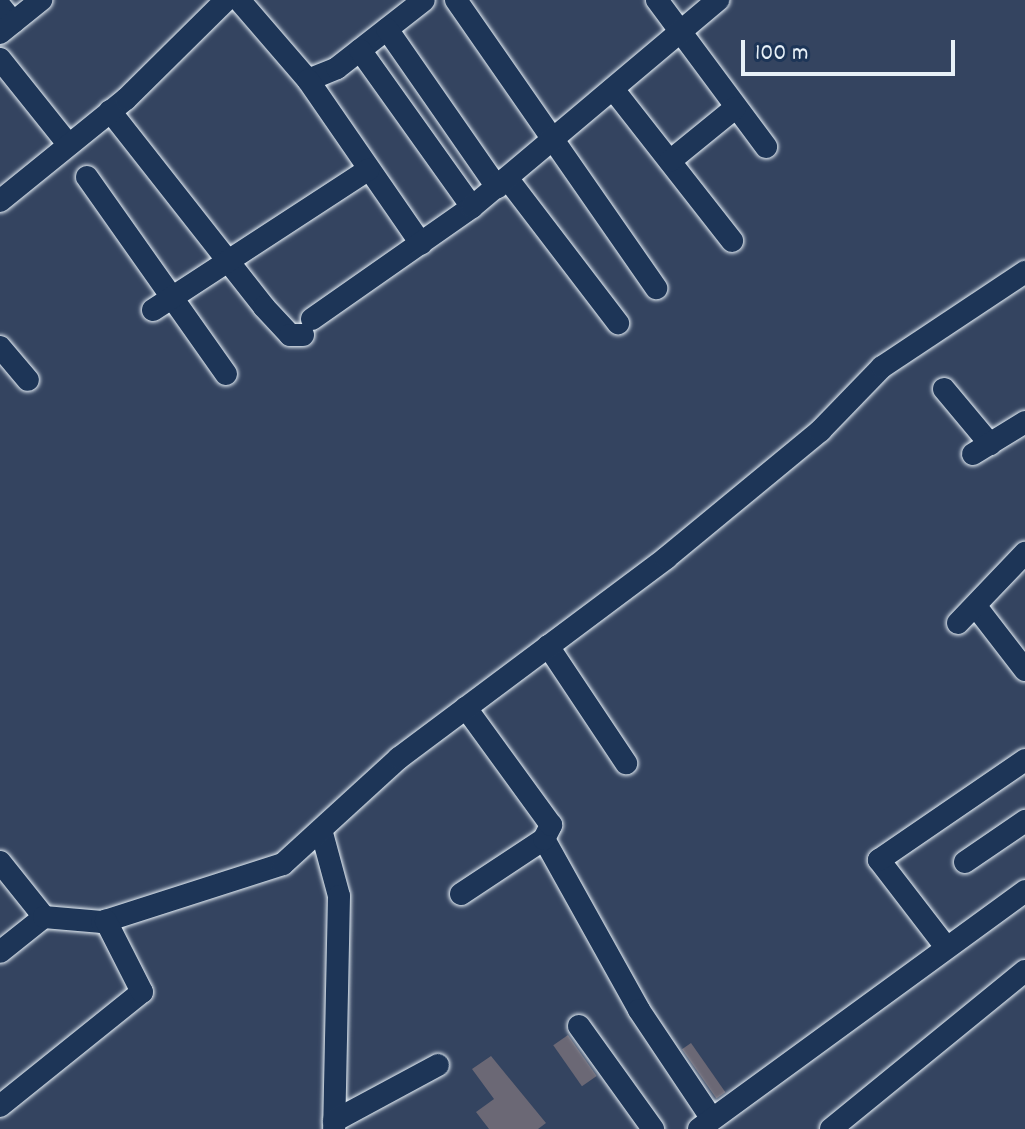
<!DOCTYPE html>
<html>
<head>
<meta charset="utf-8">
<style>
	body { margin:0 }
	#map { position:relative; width:1025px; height:1129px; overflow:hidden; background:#344460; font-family:Dekko,sans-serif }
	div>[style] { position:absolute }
	.building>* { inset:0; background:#6b6875; transform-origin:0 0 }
	.roads { filter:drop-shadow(0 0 2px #e8f1f8) drop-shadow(0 0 2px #e8f1f8) }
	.minor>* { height:22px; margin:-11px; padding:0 11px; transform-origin:11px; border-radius:11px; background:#1d3557 }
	span { translate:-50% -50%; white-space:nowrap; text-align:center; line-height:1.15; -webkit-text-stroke:7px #1d3557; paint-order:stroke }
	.scale { position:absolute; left:741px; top:40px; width:214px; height:36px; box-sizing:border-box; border:4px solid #e8f1f8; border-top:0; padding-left:10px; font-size:24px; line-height:28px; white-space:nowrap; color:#e8f1f8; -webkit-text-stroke:6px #1d3557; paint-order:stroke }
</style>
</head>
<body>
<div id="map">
	<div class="building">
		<i style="left:568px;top:1035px;width:50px;height:18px;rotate:55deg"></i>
		<i style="left:691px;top:1043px;width:60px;height:11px;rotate:55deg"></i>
		<i style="clip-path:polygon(491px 1056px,546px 1123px,538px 1129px,489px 1129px,476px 1112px,494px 1099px,472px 1069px)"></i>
	</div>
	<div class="roads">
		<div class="minor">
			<i style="left:239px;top:0;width:106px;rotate:49.2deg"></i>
			<i style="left:308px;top:80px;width:31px;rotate:-22deg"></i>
			<i style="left:337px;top:68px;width:110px;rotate:-38deg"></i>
			<i style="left:456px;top:0;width:351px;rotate:55.2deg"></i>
			<i style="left:657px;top:0;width:183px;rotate:53.4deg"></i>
			<i style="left:0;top:6px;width:21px;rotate:51deg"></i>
			<i style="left:387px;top:29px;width:193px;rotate:55.2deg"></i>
			<i style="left:0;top:33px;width:53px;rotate:-38.8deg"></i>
			<i style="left:360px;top:50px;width:193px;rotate:54.5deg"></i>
			<i style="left:0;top:59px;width:109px;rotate:51.3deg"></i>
			<i style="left:308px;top:80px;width:199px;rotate:55.4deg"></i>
			<i style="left:613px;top:89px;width:193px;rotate:51.9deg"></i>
			<i style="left:110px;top:111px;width:249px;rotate:51.8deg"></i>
			<i style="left:264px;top:307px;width:38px;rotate:47deg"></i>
			<i style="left:290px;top:335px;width:13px"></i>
			<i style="left:670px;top:161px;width:84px;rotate:-39.2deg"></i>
			<i style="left:87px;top:177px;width:241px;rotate:54.8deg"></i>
			<i style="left:507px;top:178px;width:183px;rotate:52.6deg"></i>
			<i style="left:0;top:201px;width:162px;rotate:-39deg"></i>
			<i style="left:126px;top:99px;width:141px;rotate:-44.7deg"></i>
			<i style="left:153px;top:310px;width:257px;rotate:-33.1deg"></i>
			<i style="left:312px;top:319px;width:195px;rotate:-35deg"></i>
			<i style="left:472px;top:207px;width:322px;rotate:-40.1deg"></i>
			<i style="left:0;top:347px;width:43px;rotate:49.7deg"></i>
			<i style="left:944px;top:389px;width:72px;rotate:50.1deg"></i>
			<i style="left:973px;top:454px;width:61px;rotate:-31.6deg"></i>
			<i style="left:981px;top:613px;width:72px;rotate:52.3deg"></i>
			<i style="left:958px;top:623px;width:97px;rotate:-46.3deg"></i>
			<i style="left:548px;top:646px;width:141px;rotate:56.3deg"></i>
			<i style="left:322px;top:833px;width:65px;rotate:74.9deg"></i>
			<i style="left:339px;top:896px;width:233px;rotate:91.2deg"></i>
			<i style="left:544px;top:839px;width:196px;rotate:60.9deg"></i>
			<i style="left:639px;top:1010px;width:131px;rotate:56.2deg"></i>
			<i style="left:0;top:862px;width:70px;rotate:51.3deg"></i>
			<i style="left:44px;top:917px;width:56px;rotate:141.5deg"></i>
			<i style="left:965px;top:862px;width:73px;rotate:-34.3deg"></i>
			<i style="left:461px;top:894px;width:100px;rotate:-33.5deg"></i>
			<i style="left:544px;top:839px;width:16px;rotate:-63deg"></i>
			<i style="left:551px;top:825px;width:145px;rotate:-126deg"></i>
			<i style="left:44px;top:917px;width:58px;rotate:4.9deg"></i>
			<i style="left:102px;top:922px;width:190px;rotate:-17.8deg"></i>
			<i style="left:283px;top:864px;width:157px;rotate:-42.4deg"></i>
			<i style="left:399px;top:758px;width:334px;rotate:-36.8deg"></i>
			<i style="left:666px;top:558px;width:200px;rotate:-39.5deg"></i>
			<i style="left:820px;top:431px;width:89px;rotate:-45.9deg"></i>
			<i style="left:882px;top:367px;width:172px;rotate:-33.6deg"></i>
			<i style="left:946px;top:947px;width:110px;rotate:-127.6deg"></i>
			<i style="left:879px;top:860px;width:177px;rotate:-34.4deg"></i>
			<i style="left:579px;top:1026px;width:127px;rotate:54.3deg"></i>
			<i style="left:0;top:1106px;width:182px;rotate:-38.8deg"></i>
			<i style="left:142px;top:992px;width:80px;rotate:-116.9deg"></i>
			<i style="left:334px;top:1121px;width:118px;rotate:-28.3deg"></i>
			<i style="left:699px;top:1129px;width:404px;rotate:-36.1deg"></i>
			<i style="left:831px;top:1129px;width:250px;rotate:-39.2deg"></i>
		</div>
	</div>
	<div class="scale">100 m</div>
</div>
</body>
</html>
